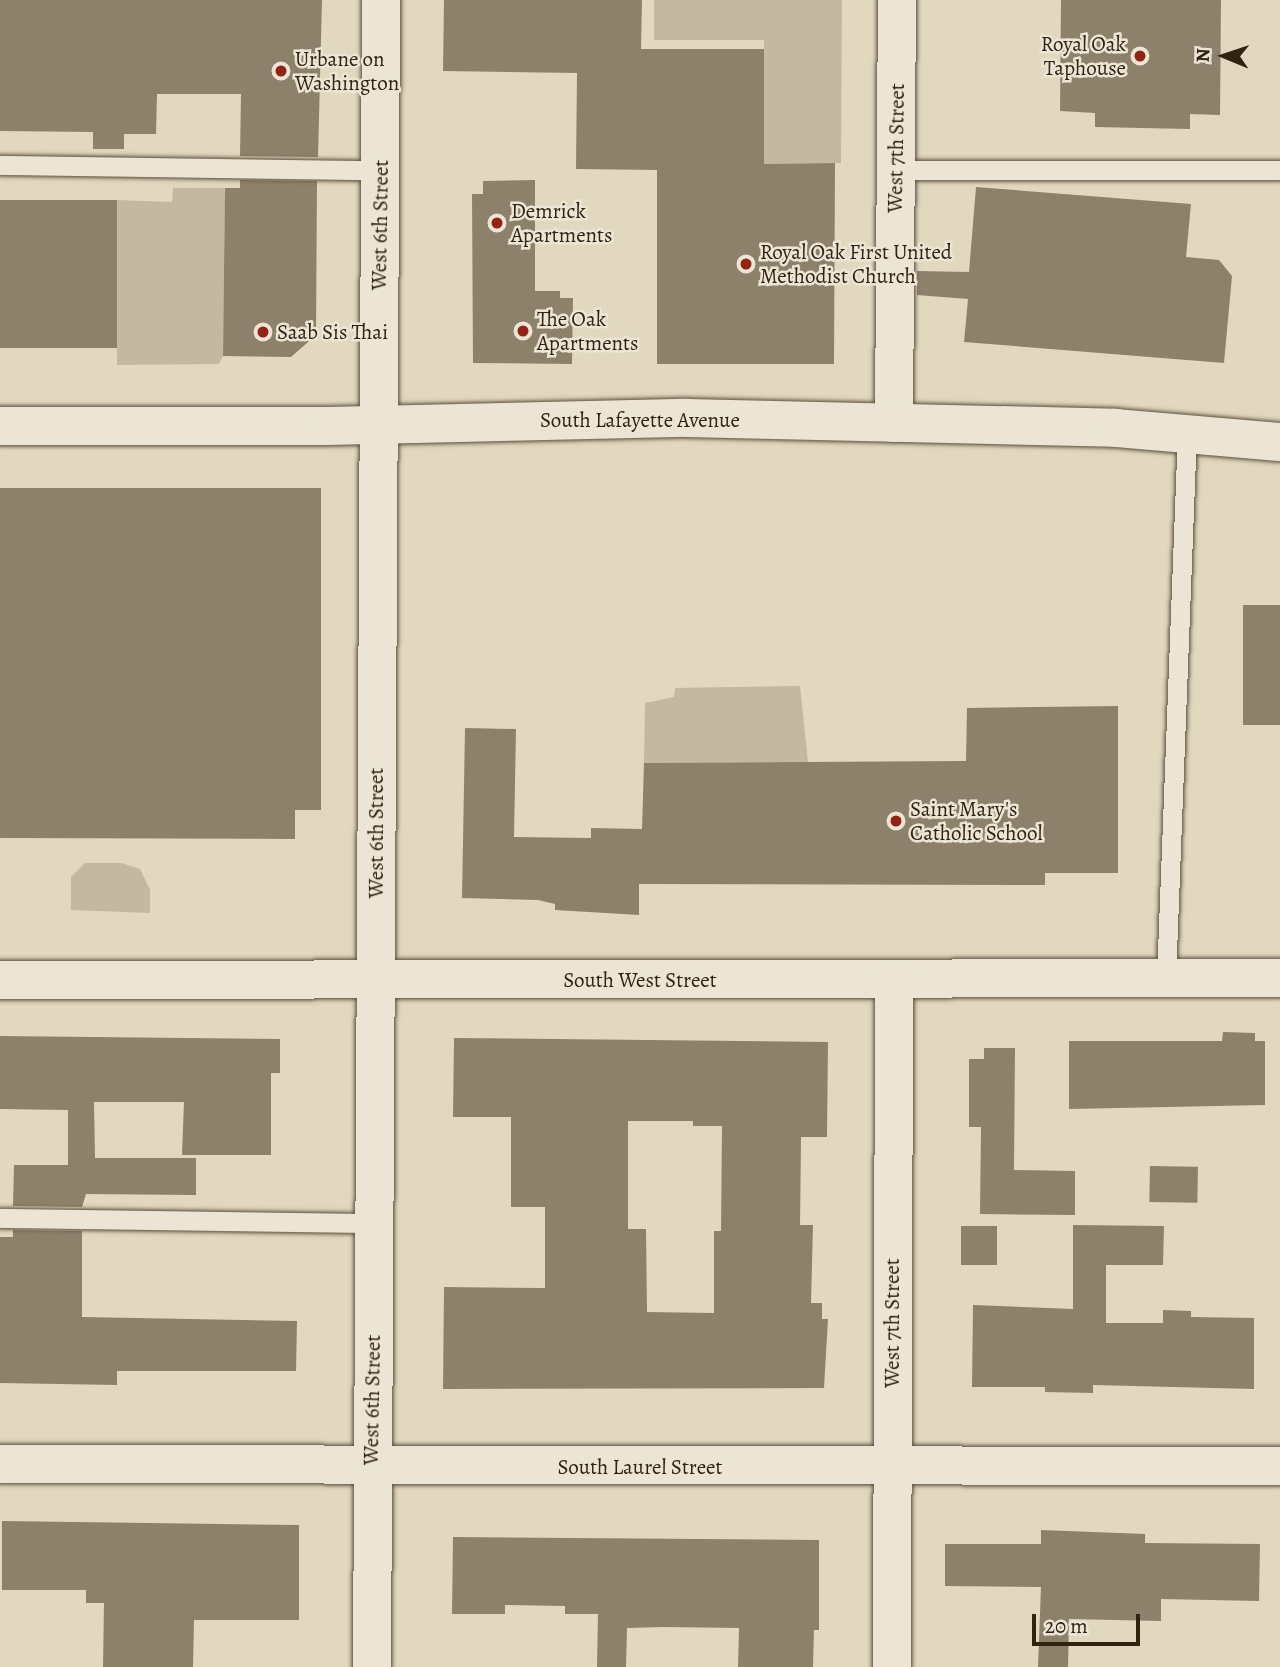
<!DOCTYPE html>
<html>
<head>
<meta charset="utf-8">
<style>
	body { margin:0 }
	#map { position:relative; width:1280px; height:1667px; overflow:hidden; background:#e2d7bf; font-family:Alegreya,serif }
	div>[style] { position:absolute }
	.green>* { inset:0; background:#c4b8a1 }
	.building>* { inset:0; background:#8d816b; transform-origin:0 0 }
	.roads { filter:drop-shadow(0 0 2px #5c503c) drop-shadow(0 0 2px #5c503c) }
	.lane>* { height:19px; margin:-9.5px; padding:0 9.5px; transform-origin:9.5px; border-radius:9.5px; background:#ece5d5 }
	.street>* { height:38px; margin:-19px; padding:0 19px; transform-origin:19px; border-radius:19px; background:#ece5d5 }
	.dots>* { width:19px; height:19px; translate:-50% -50%; box-sizing:border-box; border:4px solid #ece5d5; border-radius:50% }
	span { translate:-50% -50%; white-space:nowrap; text-align:center; line-height:1.15; -webkit-text-stroke:5px #ece5d5; paint-order:stroke }
	.poi-label { font-size:21px; color:#302311 }
	.right { translate:-100% -50%; text-align:right }
	.left { translate:0 -50%; text-align:left }
	.street-label { font-size:21px; color:#302311 }
	.north { position:absolute; left:1189px; top:21px; width:70px; height:70px; -webkit-text-stroke:5px #ece5d5; paint-order:stroke; rotate:272deg; font-size:19px; font-weight:700; line-height:28px; text-align:center; color:#302311 }
	.north::after { content:''; display:block; margin:auto; width:24px; height:32px; background:#302311; clip-path:polygon(50% 0,100% 100%,50% 72%,0 100%) }
	.scale { position:absolute; left:1032px; top:1614px; width:108px; height:32px; box-sizing:border-box; border:4px solid #302311; border-top:0; padding-left:9px; font-size:21px; line-height:24px; white-space:nowrap; color:#302311; -webkit-text-stroke:5px #ece5d5; paint-order:stroke }
</style>
</head>
<body>
<div id="map">
	<div class="green">
		<i style="clip-path:polygon(654px 0,842px 0,841px 163px,764px 164px,764px 40px,654px 40px)"></i>
		<i style="clip-path:polygon(173px 188px,225px 188px,223px 356px,219px 364px,117px 365px,117px 200px,172px 202px)"></i>
		<i style="clip-path:polygon(800px 686px,808px 762px,644px 763px,645px 703px,674px 697px,675px 688px)"></i>
		<i style="clip-path:polygon(85px 863px,121px 863px,140px 869px,150px 890px,150px 913px,71px 910px,71px 877px)"></i>
	</div>
	<div class="building">
		<i style="clip-path:polygon(0 0,322px 0,318px 157px,240px 156px,241px 94px,157px 94px,156px 134px,124px 134px,124px 149px,93px 149px,93px 132px,0 131px)"></i>
		<i style="clip-path:polygon(444px 0,642px 0,641px 49px,764px 49px,764px 164px,835px 163px,834px 364px,657px 364px,657px 170px,576px 169px,577px 73px,443px 71px)"></i>
		<i style="clip-path:polygon(1061px 0,1221px 0,1220px 115px,1190px 114px,1190px 129px,1095px 127px,1095px 113px,1060px 111px)"></i>
		<i style="clip-path:polygon(240px 180px,317px 181px,316px 335px,291px 357px,223px 356px,225px 188px,240px 188px)"></i>
		<i style="clip-path:polygon(535px 180px,535px 291px,560px 291px,560px 298px,573px 298px,572px 364px,473px 363px,472px 194px,483px 194px,483px 181px)"></i>
		<i style="clip-path:polygon(976px 187px,1191px 204px,1186px 257px,1219px 260px,1232px 276px,1224px 363px,964px 342px,968px 299px,917px 295px,917px 271px,969px 272px)"></i>
		<i style="left:0;top:200px;width:117px;height:148px"></i>
		<i style="clip-path:polygon(0 488px,321px 488px,321px 810px,295px 810px,295px 839px,0 838px)"></i>
		<i style="left:1243px;top:605px;width:37px;height:120px"></i>
		<i style="clip-path:polygon(1118px 706px,1118px 873px,1045px 873px,1045px 885px,639px 884px,639px 915px,555px 910px,555px 904px,538px 900px,462px 898px,465px 728px,516px 729px,514px 837px,591px 838px,591px 828px,642px 829px,644px 763px,966px 761px,967px 708px)"></i>
		<i style="clip-path:polygon(1223px 1032px,1255px 1033px,1255px 1041px,1265px 1041px,1265px 1105px,1069px 1109px,1069px 1041px,1222px 1041px)"></i>
		<i style="clip-path:polygon(0 1036px,280px 1039px,280px 1073px,271px 1073px,271px 1155px,182px 1155px,184px 1102px,94px 1102px,95px 1158px,196px 1158px,196px 1195px,86px 1194px,82px 1207px,13px 1206px,14px 1165px,68px 1165px,68px 1110px,0 1109px)"></i>
		<i style="clip-path:polygon(evenodd,454px 1038px,828px 1042px,827px 1137px,801px 1137px,800px 1225px,813px 1225px,811px 1303px,822px 1303px,822px 1319px,828px 1319px,824px 1388px,443px 1389px,444px 1287px,545px 1288px,545px 1207px,511px 1207px,511px 1117px,453px 1117px,454px 1038px,628px 1121px,693px 1121px,693px 1126px,722px 1126px,721px 1231px,714px 1231px,714px 1313px,647px 1312px,646px 1229px,628px 1229px,628px 1121px)"></i>
		<i style="clip-path:polygon(984px 1048px,1015px 1048px,1014px 1170px,1075px 1171px,1075px 1215px,980px 1214px,981px 1127px,969px 1127px,969px 1059px,984px 1059px)"></i>
		<i style="left:1150px;top:1166px;width:48px;height:36px;rotate:1deg"></i>
		<i style="clip-path:polygon(1073px 1225px,1164px 1226px,1163px 1265px,1106px 1265px,1106px 1323px,1163px 1323px,1163px 1310px,1191px 1311px,1191px 1317px,1254px 1318px,1254px 1389px,1093px 1385px,1093px 1393px,1045px 1392px,1045px 1387px,972px 1387px,973px 1305px,1073px 1309px)"></i>
		<i style="left:961px;top:1226px;width:36px;height:39px"></i>
		<i style="clip-path:polygon(13px 1230px,82px 1231px,82px 1317px,297px 1321px,296px 1371px,117px 1371px,117px 1385px,0 1383px,0 1237px,13px 1237px)"></i>
		<i style="clip-path:polygon(2px 1521px,299px 1525px,299px 1620px,194px 1620px,193px 1667px,103px 1667px,104px 1603px,86px 1603px,86px 1590px,2px 1590px)"></i>
		<i style="clip-path:polygon(1041px 1530px,1145px 1534px,1145px 1543px,1260px 1544px,1259px 1601px,1161px 1599px,1161px 1621px,1069px 1619px,1068px 1667px,1038px 1667px,1041px 1587px,945px 1586px,945px 1544px,1041px 1544px)"></i>
		<i style="clip-path:polygon(453px 1537px,819px 1540px,819px 1630px,814px 1630px,813px 1667px,738px 1667px,739px 1628px,664px 1627px,627px 1628px,626px 1667px,597px 1667px,598px 1614px,565px 1614px,565px 1606px,505px 1605px,505px 1614px,452px 1614px)"></i>
	</div>
	<div class="roads">
		<div class="lane">
			<i style="left:0;top:165px;width:381px;rotate:0.8deg"></i>
			<i style="left:896px;top:170px;width:384px"></i>
			<i style="left:1166px;top:978px;width:546px;rotate:-87.8deg"></i>
			<i style="left:0;top:1218px;width:374px;rotate:0.8deg"></i>
		</div>
		<div class="street">
			<i style="left:894px;top:423px;width:423px;rotate:-89.6deg"></i>
			<i style="left:0;top:426px;width:327px"></i>
			<i style="left:327px;top:426px;width:360px;rotate:-1.3deg"></i>
			<i style="left:687px;top:418px;width:429px;rotate:1.3deg"></i>
			<i style="left:1116px;top:428px;width:165px;rotate:4.9deg"></i>
			<i style="left:0;top:980px;width:1280px;rotate:-0.09deg"></i>
			<i style="left:0;top:1464px;width:1280px;rotate:0.09deg"></i>
			<i style="left:372px;top:1667px;width:1667px;rotate:-89.69deg"></i>
			<i style="left:892px;top:1667px;width:688px;rotate:-89.83deg"></i>
		</div>
	</div>
	<div class="dots">
		<i style="left:1140px;top:56px;background:#8f2418"></i>
		<i style="left:281px;top:71px;background:#8f2418"></i>
		<i style="left:497px;top:223px;background:#8f2418"></i>
		<i style="left:746px;top:264px;background:#8f2418"></i>
		<i style="left:523px;top:331px;background:#8f2418"></i>
		<i style="left:263px;top:332px;background:#8f2418"></i>
		<i style="left:896px;top:821px;background:#8f2418"></i>
	</div>
	<div class="poi-label">
		<span class="right" style="left:1126px;top:56px">Royal Oak<br>Taphouse</span>
		<span class="left" style="left:295px;top:71px">Urbane on<br>Washington</span>
		<span class="left" style="left:511px;top:223px">Demrick<br>Apartments</span>
		<span class="left" style="left:760px;top:264px">Royal Oak First United<br>Methodist Church</span>
		<span class="left" style="left:537px;top:331px">The Oak<br>Apartments</span>
		<span class="left" style="left:277px;top:332px">Saab Sis Thai</span>
		<span class="left" style="left:910px;top:821px">Saint Mary's<br>Catholic School</span>
	</div>
	<div class="street-label">
		<span style="left:896px;top:148px;rotate:-89deg">West 7th Street</span>
		<span style="left:380px;top:225px;rotate:-89deg">West 6th Street</span>
		<span style="left:640px;top:420px">South Lafayette Avenue</span>
		<span style="left:376px;top:833px;rotate:-90deg">West 6th Street</span>
		<span style="left:640px;top:980px">South West Street</span>
		<span style="left:892px;top:1323px;rotate:-90deg">West 7th Street</span>
		<span style="left:372px;top:1400px;rotate:-89deg">West 6th Street</span>
		<span style="left:640px;top:1467px">South Laurel Street</span>
	</div>
	<div class="north">N</div>
	<div class="scale">20 m</div>
</div>
</body>
</html>
